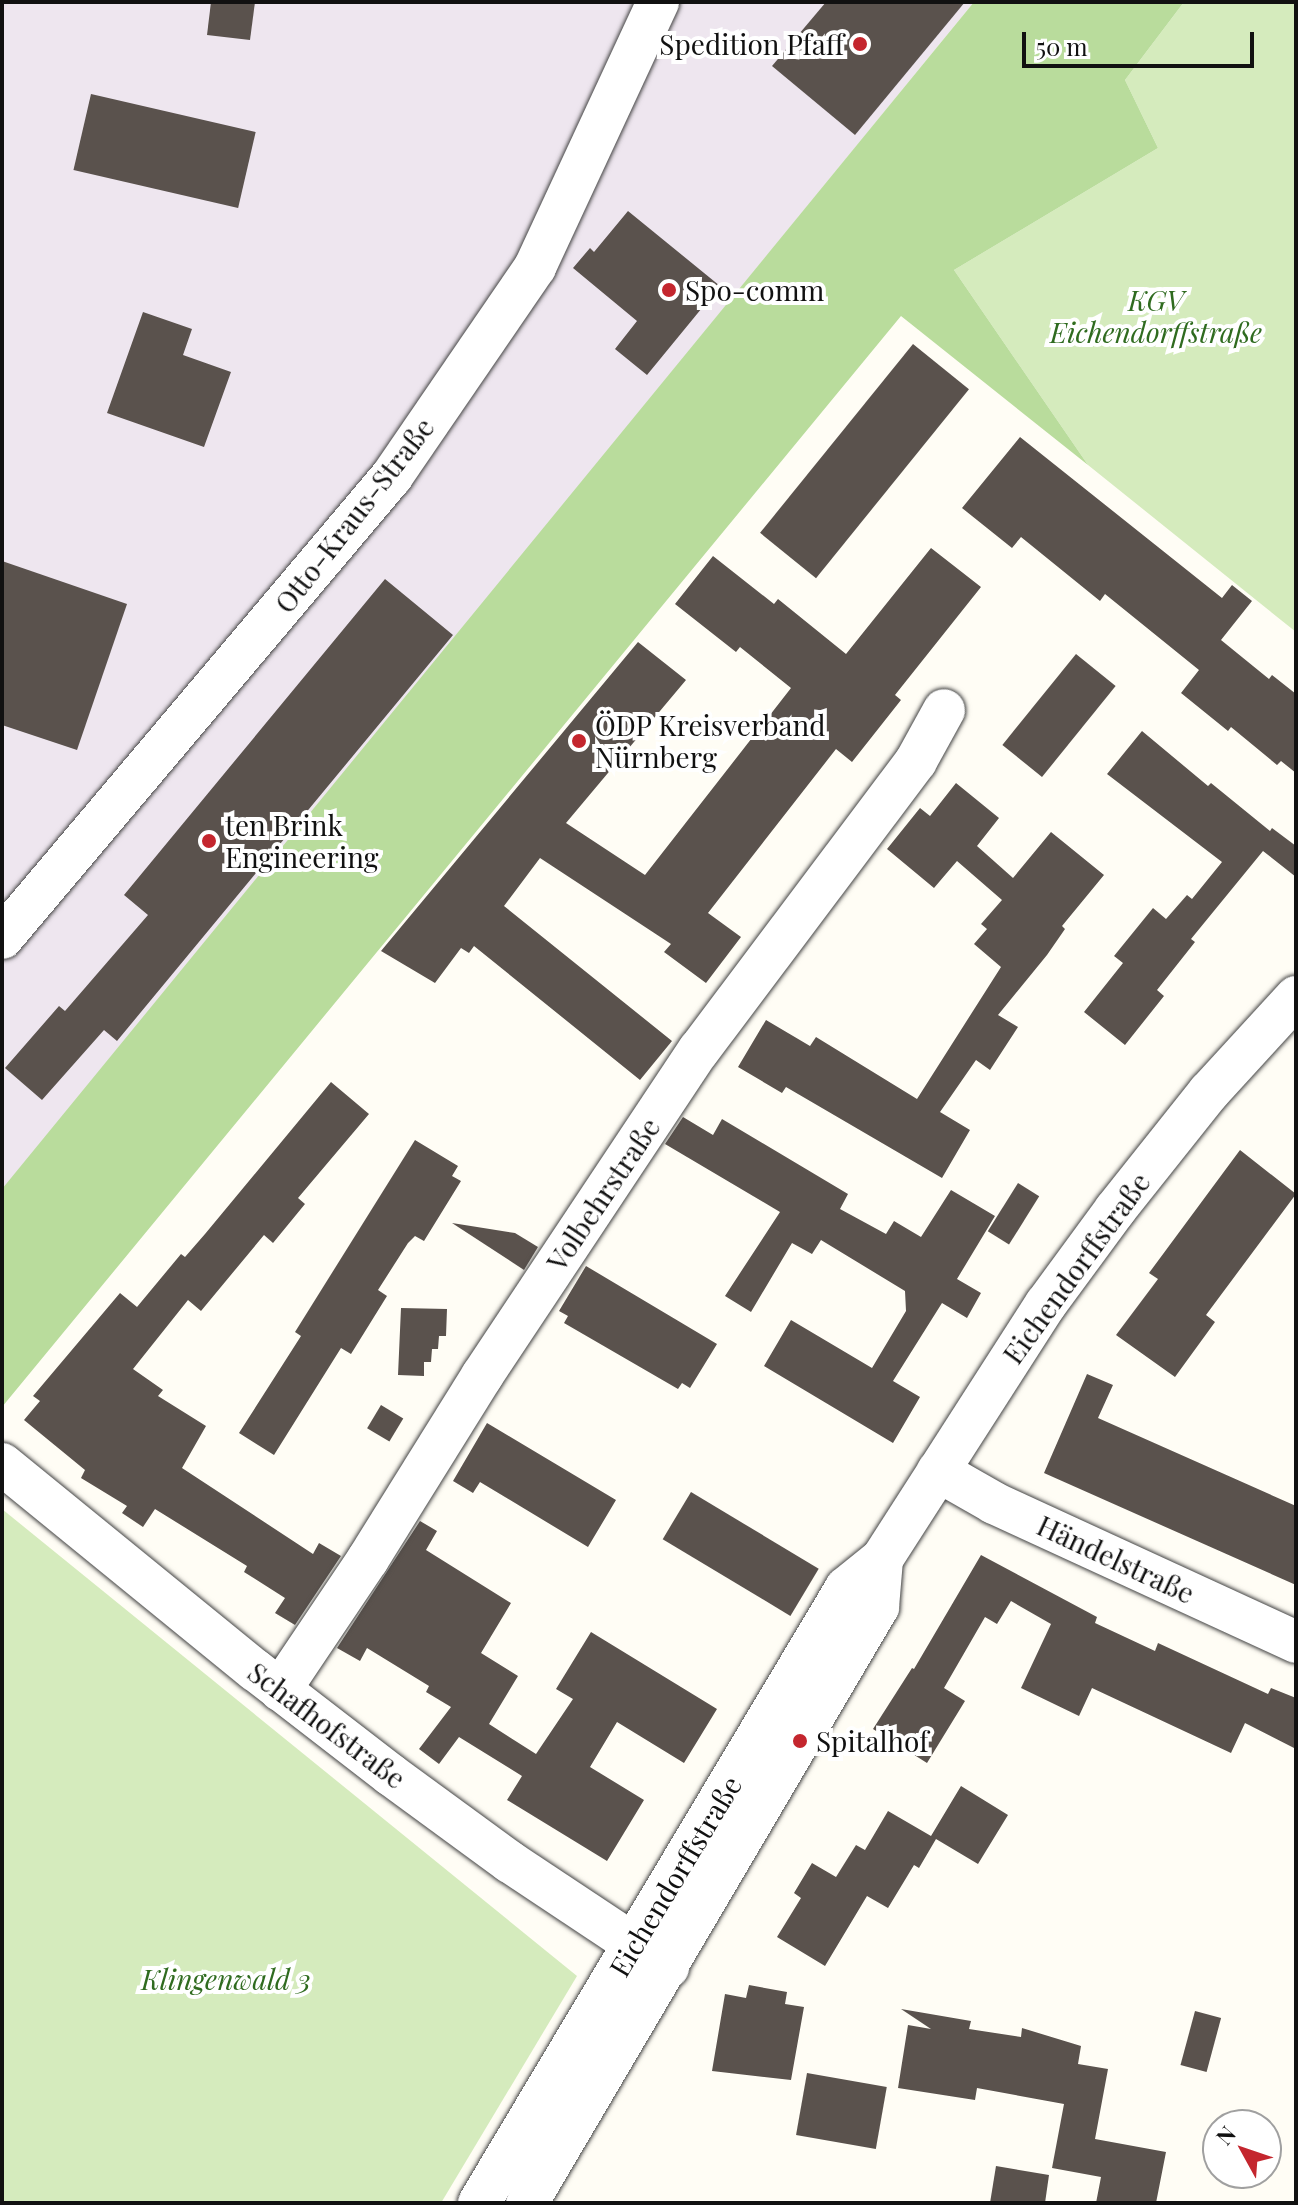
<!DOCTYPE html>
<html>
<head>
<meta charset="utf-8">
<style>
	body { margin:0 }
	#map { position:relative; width:1298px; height:2205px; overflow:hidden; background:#fffdf5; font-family:"Playfair Display",serif }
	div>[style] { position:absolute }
	.industrial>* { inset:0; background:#eee6ef }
	.green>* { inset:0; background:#d5ebbd }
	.forest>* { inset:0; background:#b9dc9c }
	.building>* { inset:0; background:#5a524d; transform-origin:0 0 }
	.roads { filter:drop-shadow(0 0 2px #444) drop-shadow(0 0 2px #444) }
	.minor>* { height:42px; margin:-21px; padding:0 21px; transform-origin:21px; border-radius:21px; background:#fff }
	.dots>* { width:22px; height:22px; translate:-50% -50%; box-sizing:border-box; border:4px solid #fff; border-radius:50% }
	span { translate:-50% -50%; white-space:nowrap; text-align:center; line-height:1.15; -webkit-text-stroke:8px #fff; paint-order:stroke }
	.poi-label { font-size:28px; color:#111 }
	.right { translate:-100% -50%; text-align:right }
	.left { translate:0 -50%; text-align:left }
	.park-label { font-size:28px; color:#2f6b1f; font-style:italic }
	.street-label { font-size:28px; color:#111 }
	.frame { position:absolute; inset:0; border:4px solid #111; pointer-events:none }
	.north { position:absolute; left:1202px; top:2109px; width:80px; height:80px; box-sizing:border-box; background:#fff; border:2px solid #a0a0a0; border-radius:50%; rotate:310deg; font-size:22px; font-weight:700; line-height:32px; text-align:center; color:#111 }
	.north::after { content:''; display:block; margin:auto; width:28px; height:36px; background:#c4262e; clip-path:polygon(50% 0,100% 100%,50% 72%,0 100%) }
	.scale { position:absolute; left:1022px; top:32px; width:232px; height:36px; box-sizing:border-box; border:4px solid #111; border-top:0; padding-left:10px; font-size:24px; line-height:28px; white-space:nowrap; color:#111; -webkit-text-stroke:6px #fff; paint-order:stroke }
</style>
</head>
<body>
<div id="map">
	<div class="industrial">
		<i style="clip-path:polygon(2px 2px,974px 2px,2px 1192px)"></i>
	</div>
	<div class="green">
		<i style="clip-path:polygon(1184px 2px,1296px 2px,1296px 632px,1088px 465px,954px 270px,1158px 148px,1125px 80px)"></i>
		<i style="clip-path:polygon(2px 1509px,577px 1976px,441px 2203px,2px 2203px)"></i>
	</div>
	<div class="forest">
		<i style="clip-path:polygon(974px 2px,1184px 2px,1125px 80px,1158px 148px,954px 270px,1088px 465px,901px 316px,2px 1407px,2px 1189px)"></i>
	</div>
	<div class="building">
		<i style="clip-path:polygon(211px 2px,255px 2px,250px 40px,207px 35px)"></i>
		<i style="clip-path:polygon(826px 2px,965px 2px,855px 135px,772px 66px)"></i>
		<i style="left:91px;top:94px;width:169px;height:78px;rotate:13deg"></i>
		<i style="clip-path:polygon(628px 211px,720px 286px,647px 375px,615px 349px,637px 321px,573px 268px,590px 248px,594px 252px)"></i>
		<i style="clip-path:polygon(143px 312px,192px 329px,183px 355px,231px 372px,204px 447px,107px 413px)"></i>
		<i style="left:913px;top:344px;width:72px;height:243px;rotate:39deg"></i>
		<i style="clip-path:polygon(1020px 437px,1222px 598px,1232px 585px,1252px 601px,1221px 640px,1269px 679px,1272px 675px,1296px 694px,1296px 773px,1281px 761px,1277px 765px,1231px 727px,1228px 731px,1181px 693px,1199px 670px,1105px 594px,1100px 601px,1021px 537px,1012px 548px,962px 508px)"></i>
		<i style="clip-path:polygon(931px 548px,981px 587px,895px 695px,901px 700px,852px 762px,836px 749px,708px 913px,741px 937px,706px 983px,664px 952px,671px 944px,540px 858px,504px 906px,672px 1041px,640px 1080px,474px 946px,469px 953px,461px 948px,435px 983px,381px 951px,638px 642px,686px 680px,566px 823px,645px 875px,791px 688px,740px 647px,736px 652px,675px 604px,713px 556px,774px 604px,778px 599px,846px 654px)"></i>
		<i style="clip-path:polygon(2px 561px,127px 604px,77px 750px,2px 725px)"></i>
		<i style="clip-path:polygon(385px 579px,453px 635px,117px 1041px,104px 1030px,42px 1100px,5px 1068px,59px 1006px,65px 1011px,148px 915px,124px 895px)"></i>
		<i style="left:1076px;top:654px;width:51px;height:117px;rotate:39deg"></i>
		<i style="clip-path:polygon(1142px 731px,1208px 786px,1211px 783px,1270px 831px,1272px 828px,1296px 846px,1296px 877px,1263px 851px,1191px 939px,1195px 942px,1157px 990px,1164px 996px,1125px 1045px,1084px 1012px,1123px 963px,1114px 956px,1153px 908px,1166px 919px,1187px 895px,1192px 899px,1222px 862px,1107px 774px)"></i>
		<i style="clip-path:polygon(956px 783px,999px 818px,977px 846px,1013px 878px,1051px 832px,1104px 875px,1062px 926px,1065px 929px,1047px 955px,998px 1015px,1018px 1027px,990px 1070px,976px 1060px,940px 1112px,970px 1130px,942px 1178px,786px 1087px,782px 1093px,738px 1067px,766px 1020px,810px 1046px,816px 1037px,917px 1099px,1001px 967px,974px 944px,987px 929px,981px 924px,1002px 900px,957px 861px,934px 888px,887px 849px,920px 808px,930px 816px)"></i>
		<i style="clip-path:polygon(331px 1082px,369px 1114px,298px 1198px,305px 1204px,273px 1243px,264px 1235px,201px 1311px,188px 1300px,133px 1369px,163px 1390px,158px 1396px,206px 1426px,182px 1468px,313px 1554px,319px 1543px,341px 1556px,295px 1625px,275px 1613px,285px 1598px,244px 1572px,247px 1566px,155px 1509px,143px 1527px,122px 1513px,127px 1506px,81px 1478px,85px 1470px,24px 1420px,40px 1401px,33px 1396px,120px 1293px,137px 1307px,181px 1254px,185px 1257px,205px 1234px)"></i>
		<i style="clip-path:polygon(683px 1117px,713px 1135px,722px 1119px,848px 1194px,840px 1209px,886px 1234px,894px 1221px,921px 1237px,951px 1190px,995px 1216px,957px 1279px,981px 1293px,967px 1318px,942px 1303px,893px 1381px,920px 1397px,893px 1443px,764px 1366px,791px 1320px,872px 1368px,906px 1311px,905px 1291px,821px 1240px,812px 1254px,792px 1243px,751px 1312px,725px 1296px,780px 1212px,665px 1144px)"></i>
		<i style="clip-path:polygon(415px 1140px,458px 1166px,452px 1176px,461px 1181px,424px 1241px,415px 1236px,408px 1243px,378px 1290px,387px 1296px,351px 1354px,341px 1348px,274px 1455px,239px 1433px,301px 1336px,295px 1332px)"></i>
		<i style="clip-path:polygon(1240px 1150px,1296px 1194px,1206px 1315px,1215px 1322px,1175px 1377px,1116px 1335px,1158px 1279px,1149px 1273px)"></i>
		<i style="left:1018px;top:1183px;width:25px;height:57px;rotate:32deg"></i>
		<i style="clip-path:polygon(452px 1223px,515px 1233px,538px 1247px,524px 1270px)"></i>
		<i style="clip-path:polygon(586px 1266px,717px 1344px,690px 1388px,682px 1383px,678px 1389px,564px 1323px,568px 1316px,559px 1311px)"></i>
		<i style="clip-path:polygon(401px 1308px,447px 1309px,446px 1336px,439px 1336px,438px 1349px,432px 1349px,431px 1362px,424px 1362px,424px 1376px,398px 1375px)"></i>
		<i style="clip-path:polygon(1087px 1374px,1113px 1385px,1098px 1418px,1296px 1506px,1296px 1585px,1044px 1473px)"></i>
		<i style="left:381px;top:1405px;width:26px;height:27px;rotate:31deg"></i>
		<i style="clip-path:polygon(487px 1423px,616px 1500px,588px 1547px,480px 1482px,473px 1493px,453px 1481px)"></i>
		<i style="left:691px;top:1492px;width:149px;height:55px;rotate:31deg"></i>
		<i style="clip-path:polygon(420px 1521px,437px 1531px,426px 1550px,511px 1603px,481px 1653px,518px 1676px,489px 1724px,536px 1754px,573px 1699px,556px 1689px,591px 1632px,717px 1709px,684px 1763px,617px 1722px,590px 1767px,644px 1800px,607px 1861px,507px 1800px,522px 1776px,459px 1737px,439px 1764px,419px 1749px,451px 1707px,426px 1692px,429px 1686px,367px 1648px,360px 1661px,337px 1648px)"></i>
		<i style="clip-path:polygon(981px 1555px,1097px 1617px,1095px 1623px,1155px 1651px,1158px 1643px,1268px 1694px,1271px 1688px,1296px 1698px,1296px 1749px,1245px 1723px,1231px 1753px,1092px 1688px,1079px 1716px,1021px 1688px,1051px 1624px,1011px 1601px,997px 1624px,985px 1617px,944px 1688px,965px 1701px,927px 1763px,873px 1729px,912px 1668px,914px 1669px)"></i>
		<i style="clip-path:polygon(961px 1786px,1008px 1815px,978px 1864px,936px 1839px,919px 1868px,914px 1865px,888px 1908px,867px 1896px,825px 1966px,777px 1937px,801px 1898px,794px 1893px,812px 1863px,836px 1877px,856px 1845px,865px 1850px,888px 1811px,931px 1836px)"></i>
		<i style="clip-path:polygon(749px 1985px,787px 1992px,785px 2004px,804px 2007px,791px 2080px,712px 2071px,725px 1994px,746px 1998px)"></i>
		<i style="clip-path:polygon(901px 2009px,971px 2021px,969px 2029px,1021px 2037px,1022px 2028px,1081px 2046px,1078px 2064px,1108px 2069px,1095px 2139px,1166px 2152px,1156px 2203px,1096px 2203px,1101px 2177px,1052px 2168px,1064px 2104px,977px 2088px,975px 2100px,898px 2088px,908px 2025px,931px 2029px)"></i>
		<i style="left:1195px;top:2011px;width:27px;height:56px;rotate:15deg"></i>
		<i style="left:807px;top:2073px;width:81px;height:63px;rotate:10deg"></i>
		<i style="clip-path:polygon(996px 2166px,1049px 2175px,1045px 2203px,990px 2203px)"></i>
	</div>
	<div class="roads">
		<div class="minor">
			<i style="left:2px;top:938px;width:605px;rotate:-49.83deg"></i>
			<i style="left:392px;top:476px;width:253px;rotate:-55.6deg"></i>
			<i style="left:535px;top:267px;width:292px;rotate:-65.1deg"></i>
			<i style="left:2px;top:1464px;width:326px;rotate:39.2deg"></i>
			<i style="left:255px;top:1670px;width:172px;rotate:37.7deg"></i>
			<i style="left:391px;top:1775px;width:147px;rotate:36.2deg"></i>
			<i style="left:510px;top:1862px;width:190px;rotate:33.6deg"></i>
			<i style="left:938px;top:1471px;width:64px;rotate:29.7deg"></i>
			<i style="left:994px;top:1503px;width:332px;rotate:24.7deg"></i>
			<i style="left:280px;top:1690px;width:158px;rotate:-56.1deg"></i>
			<i style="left:368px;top:1559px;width:216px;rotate:-58.1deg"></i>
			<i style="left:482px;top:1376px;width:392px;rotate:-56.4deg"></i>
			<i style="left:699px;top:1050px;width:361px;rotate:-53.1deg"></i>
			<i style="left:916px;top:761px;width:58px;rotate:-61.2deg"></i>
			<i style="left:479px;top:2203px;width:716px;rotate:-59.17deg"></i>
			<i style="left:846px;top:1588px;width:46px;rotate:-38.9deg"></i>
			<i style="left:882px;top:1559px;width:303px;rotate:-57.3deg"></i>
			<i style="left:1046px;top:1304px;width:117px;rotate:-53.7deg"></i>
			<i style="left:1115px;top:1210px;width:151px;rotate:-51.5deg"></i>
			<i style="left:1209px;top:1092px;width:129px;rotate:-47.5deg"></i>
			<i style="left:527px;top:2203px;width:692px;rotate:-59.51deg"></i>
			<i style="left:878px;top:1607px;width:48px;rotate:-85.2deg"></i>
		</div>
	</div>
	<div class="dots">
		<i style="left:860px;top:44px;background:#c4262e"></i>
		<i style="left:669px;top:290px;background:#c4262e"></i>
		<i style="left:579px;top:741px;background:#c4262e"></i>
		<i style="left:209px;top:841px;background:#c4262e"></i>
		<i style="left:800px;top:1741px;background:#c4262e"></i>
	</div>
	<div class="poi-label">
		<span class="right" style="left:844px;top:44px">Spedition Pfaff</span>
		<span class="left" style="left:685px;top:290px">Spo-comm</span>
		<span class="left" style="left:595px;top:741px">ÖDP Kreisverband<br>Nürnberg</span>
		<span class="left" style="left:225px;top:841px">ten Brink<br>Engineering</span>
		<span class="left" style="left:816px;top:1741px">Spitalhof</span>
	</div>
	<div class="park-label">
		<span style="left:1156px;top:316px">KGV<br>Eichendorffstraße</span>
		<span style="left:226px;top:1979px">Klingenwald 3</span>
	</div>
	<div class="street-label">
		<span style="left:354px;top:515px;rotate:-52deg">Otto-Kraus-Straße</span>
		<span style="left:603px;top:1194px;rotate:-56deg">Volbehrstraße</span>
		<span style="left:1076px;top:1268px;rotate:-54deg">Eichendorffstraße</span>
		<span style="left:1116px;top:1559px;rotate:25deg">Händelstraße</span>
		<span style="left:327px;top:1725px;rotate:37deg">Schafhofstraße</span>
		<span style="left:675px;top:1876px;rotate:-59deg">Eichendorffstraße</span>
	</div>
	<div class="frame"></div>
	<div class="north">N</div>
	<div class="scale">50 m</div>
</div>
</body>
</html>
